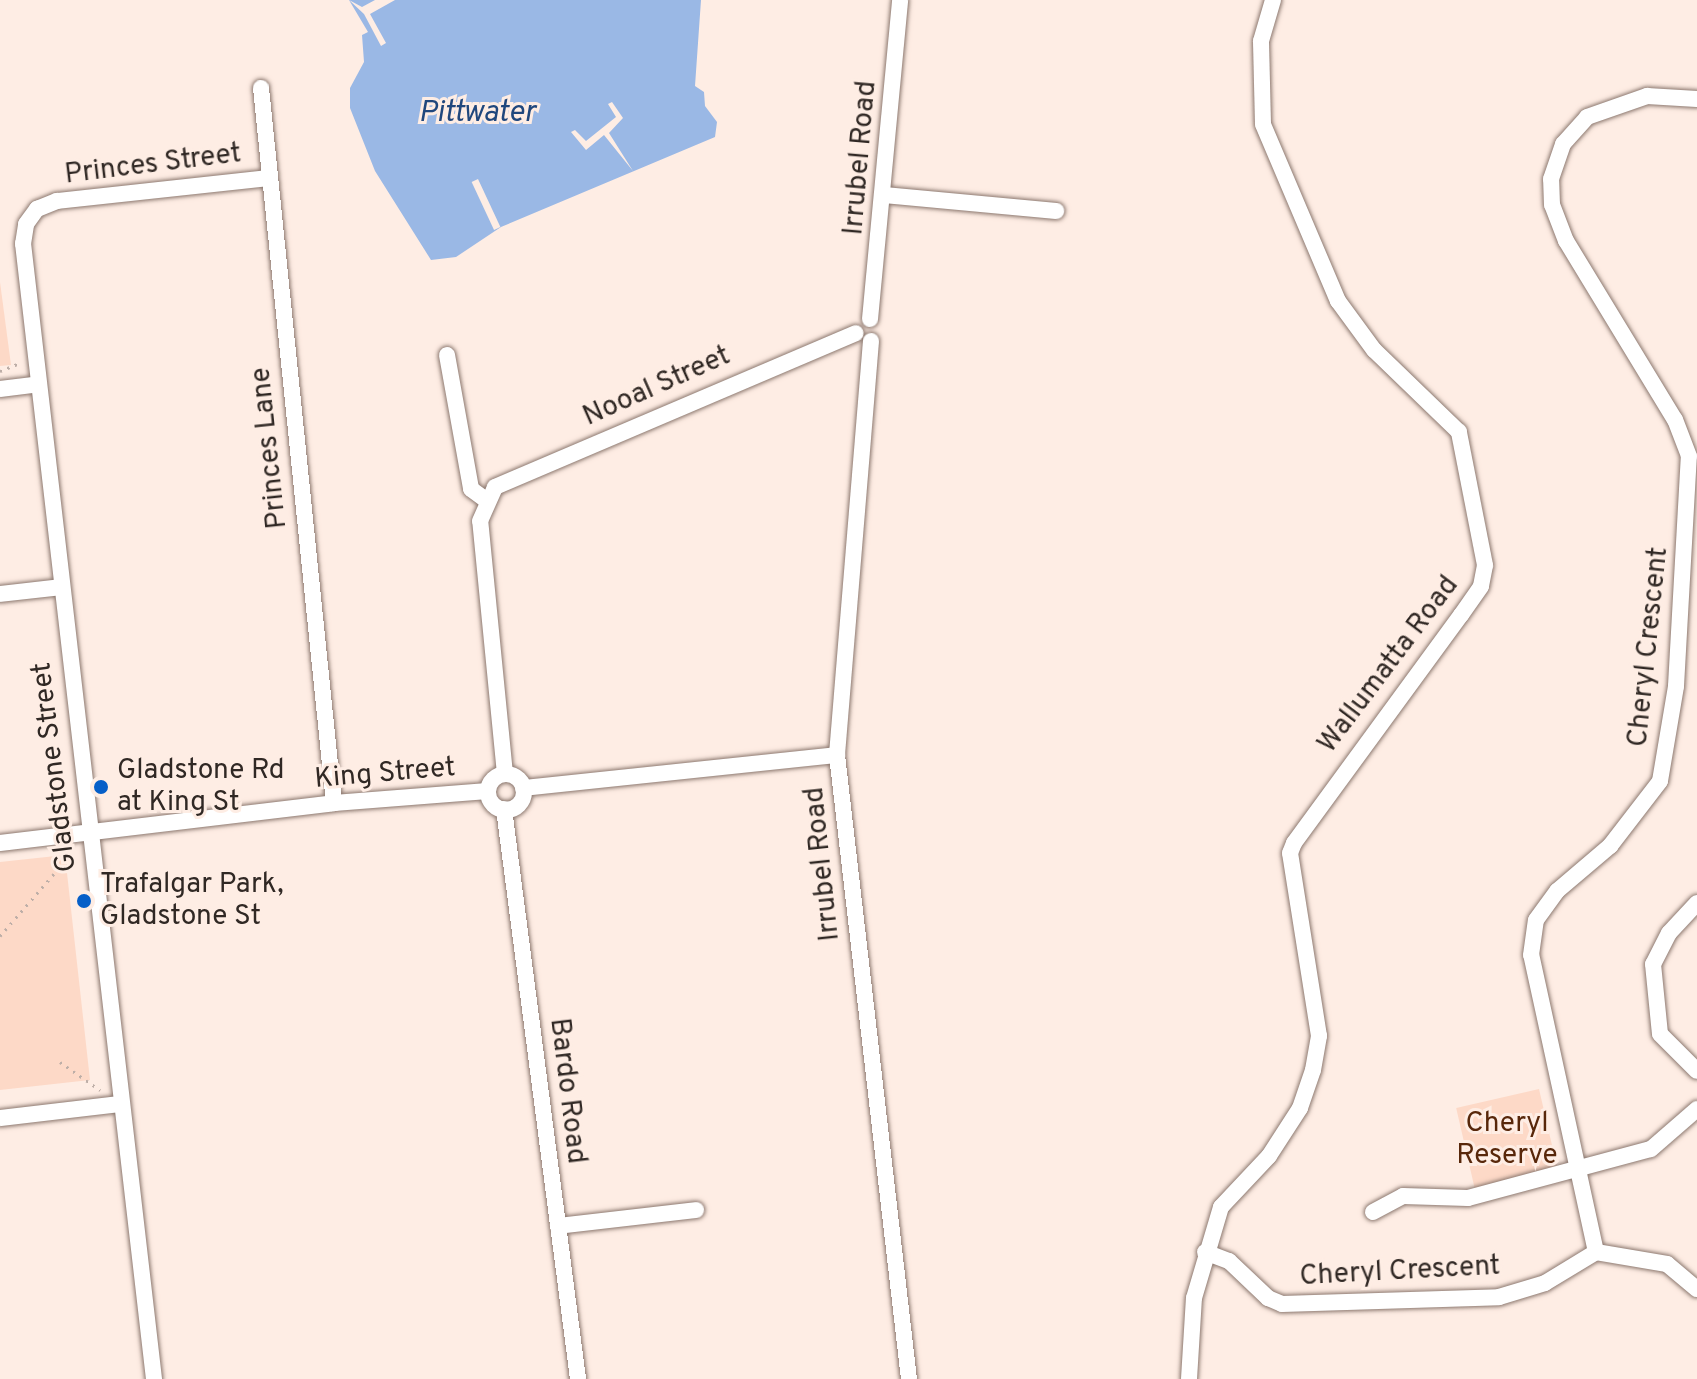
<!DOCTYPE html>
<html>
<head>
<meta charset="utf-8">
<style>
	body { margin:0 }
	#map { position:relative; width:1697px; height:1379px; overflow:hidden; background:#feede4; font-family:Overpass,sans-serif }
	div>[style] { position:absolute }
	.green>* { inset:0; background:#fdd9c7; transform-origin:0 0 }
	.water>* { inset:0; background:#9ab8e5 }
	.pier>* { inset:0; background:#feede4; transform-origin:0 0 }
	.path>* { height:3px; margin-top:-1.5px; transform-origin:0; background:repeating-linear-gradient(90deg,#bdaea7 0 2px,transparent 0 8px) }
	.roads { filter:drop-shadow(0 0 2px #8c786f) drop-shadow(0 0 2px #8c786f) }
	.minor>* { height:16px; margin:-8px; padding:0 8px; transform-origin:8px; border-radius:8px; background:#fff }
	.minor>.ring { margin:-8px; padding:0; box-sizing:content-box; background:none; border:16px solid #fff; border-radius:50% }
	.dots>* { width:22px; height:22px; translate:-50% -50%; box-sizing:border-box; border:4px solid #feede4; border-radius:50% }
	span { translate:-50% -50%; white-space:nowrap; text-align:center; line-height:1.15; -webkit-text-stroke:6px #feede4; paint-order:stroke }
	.street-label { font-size:28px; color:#302824 }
	.poi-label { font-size:28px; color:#302824 }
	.left { translate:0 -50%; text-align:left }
	.park-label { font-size:28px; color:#58270a }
	.water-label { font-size:30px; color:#20477d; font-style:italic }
</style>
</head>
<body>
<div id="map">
	<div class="green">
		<i style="clip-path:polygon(0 282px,11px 365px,0 366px)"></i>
		<i style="clip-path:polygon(65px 855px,90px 1080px,0 1090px,0 862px)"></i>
		<i style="left:1539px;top:1089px;width:83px;height:85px;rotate:77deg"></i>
	</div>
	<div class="water">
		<i style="clip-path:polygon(349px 0,701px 0,695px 86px,704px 92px,705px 106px,717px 122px,715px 137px,501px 227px,456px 257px,431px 260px,375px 171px,350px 108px,350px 88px,364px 62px,362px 35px,368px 32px)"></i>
	</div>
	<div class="pier">
		<i style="clip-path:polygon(349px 0,362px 7px,375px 0,395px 0,370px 14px,386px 43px,381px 46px,364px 14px)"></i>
		<i style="clip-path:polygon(612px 102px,623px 118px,609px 133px,633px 171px,604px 135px,586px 150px,571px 132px,575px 130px,586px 141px,616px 117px,608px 104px)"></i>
		<i style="left:478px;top:179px;width:53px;height:7px;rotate:65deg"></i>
	</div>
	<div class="path">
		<i style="left:0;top:371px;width:22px;rotate:-22deg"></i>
		<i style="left:0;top:936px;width:90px;rotate:-49.1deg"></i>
		<i style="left:59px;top:868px;width:22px;rotate:-22deg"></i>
		<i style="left:60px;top:1062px;width:49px;rotate:35deg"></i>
	</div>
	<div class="roads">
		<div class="minor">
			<i style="left:261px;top:88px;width:719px;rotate:84.17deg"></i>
			<i style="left:884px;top:195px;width:173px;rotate:5.3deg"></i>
			<i style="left:870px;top:319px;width:320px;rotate:-84.6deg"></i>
			<i style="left:871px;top:341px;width:415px;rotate:94.7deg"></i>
			<i style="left:837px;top:755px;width:628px;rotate:83.42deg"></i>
			<i style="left:447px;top:355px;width:136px;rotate:79.8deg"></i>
			<i style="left:471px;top:489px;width:19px;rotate:36deg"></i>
			<i style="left:0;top:389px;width:38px;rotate:-7deg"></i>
			<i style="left:0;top:594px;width:61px;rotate:-6.5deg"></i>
			<i style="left:505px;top:774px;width:254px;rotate:-95.6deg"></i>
			<i style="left:480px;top:521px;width:37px;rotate:-66deg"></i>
			<i style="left:495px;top:487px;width:392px;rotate:-23.1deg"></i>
			<i class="ring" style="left:488px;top:774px;width:20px;height:20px"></i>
			<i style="left:523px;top:788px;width:316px;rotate:-6deg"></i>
			<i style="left:504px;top:809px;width:575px;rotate:82.6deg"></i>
			<i style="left:0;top:843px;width:336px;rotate:-6.8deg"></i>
			<i style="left:334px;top:803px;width:154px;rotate:-4.5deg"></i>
			<i style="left:1697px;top:903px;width:41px;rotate:133deg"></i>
			<i style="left:1669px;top:933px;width:35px;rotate:117deg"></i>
			<i style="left:1653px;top:964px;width:70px;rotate:84.3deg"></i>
			<i style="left:1660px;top:1034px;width:52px;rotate:45deg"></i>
			<i style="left:0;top:1118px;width:121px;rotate:-6.7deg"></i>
			<i style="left:1373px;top:1212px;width:34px;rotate:-28deg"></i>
			<i style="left:1403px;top:1196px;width:65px;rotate:1.8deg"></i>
			<i style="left:1468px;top:1198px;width:189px;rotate:-15deg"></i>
			<i style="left:1651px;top:1149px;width:61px;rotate:-41deg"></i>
			<i style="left:558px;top:1226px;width:139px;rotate:-6.6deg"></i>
			<i style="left:1205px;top:1252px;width:26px;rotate:21deg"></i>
			<i style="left:1229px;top:1261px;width:54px;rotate:43.5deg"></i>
			<i style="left:1268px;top:1298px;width:15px;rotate:23deg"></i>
			<i style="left:1282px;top:1304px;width:217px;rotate:-1.8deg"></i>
			<i style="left:1499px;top:1297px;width:48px;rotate:-16.9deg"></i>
			<i style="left:1545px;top:1283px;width:60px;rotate:-31.3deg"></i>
			<i style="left:1596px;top:1252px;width:304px;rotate:-102.3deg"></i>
			<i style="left:1531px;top:955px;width:35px;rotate:-82deg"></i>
			<i style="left:1536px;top:920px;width:36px;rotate:-54deg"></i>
			<i style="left:1557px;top:891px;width:70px;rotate:-40.3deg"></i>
			<i style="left:1610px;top:846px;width:82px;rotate:-52.4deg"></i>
			<i style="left:1660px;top:781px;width:96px;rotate:-80.4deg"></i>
			<i style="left:1676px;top:686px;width:230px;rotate:-86.8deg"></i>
			<i style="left:1689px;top:456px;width:39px;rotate:-111deg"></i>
			<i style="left:1675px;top:420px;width:210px;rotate:-121.3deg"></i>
			<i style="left:1566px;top:241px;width:39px;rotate:-111deg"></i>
			<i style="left:1552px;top:205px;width:26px;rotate:-92deg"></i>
			<i style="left:1551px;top:179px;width:37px;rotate:-71deg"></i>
			<i style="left:1563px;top:144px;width:36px;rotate:-48deg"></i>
			<i style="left:1587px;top:117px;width:64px;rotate:-19.3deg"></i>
			<i style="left:1647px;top:96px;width:50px;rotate:3.4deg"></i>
			<i style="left:1596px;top:1252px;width:72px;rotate:9.6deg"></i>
			<i style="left:1667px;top:1264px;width:39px;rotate:40deg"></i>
			<i style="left:154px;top:1379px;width:1143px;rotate:-96.58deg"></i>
			<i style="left:23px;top:244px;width:20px;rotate:-81deg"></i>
			<i style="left:26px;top:224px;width:19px;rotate:-54deg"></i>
			<i style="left:37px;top:209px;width:22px;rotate:-22deg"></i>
			<i style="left:57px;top:201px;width:212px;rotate:-6.2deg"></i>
			<i style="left:1189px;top:1379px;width:81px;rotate:-86.5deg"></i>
			<i style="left:1194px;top:1298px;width:95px;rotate:-73.5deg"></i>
			<i style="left:1221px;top:1207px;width:70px;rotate:-46.7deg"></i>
			<i style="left:1269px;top:1156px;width:57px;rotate:-57.1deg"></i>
			<i style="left:1300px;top:1108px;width:40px;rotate:-71.1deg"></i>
			<i style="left:1313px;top:1070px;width:35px;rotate:-80deg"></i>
			<i style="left:1319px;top:1036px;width:185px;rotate:-99deg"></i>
			<i style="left:1290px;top:853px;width:11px;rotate:-68deg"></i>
			<i style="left:1294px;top:843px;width:283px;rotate:-53.8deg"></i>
			<i style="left:1461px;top:615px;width:35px;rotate:-55deg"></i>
			<i style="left:1481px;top:586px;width:21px;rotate:-79deg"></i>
			<i style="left:1485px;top:565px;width:136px;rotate:-101.1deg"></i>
			<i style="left:1459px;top:432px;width:118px;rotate:-136deg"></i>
			<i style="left:1374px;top:350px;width:61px;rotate:-126.3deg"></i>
			<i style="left:1338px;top:301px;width:192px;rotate:-113deg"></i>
			<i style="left:1263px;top:124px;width:83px;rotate:-91.4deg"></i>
			<i style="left:1261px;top:41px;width:43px;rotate:-73.7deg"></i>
		</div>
	</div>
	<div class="dots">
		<i style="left:101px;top:787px;background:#065fc8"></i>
		<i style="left:84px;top:901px;background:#065fc8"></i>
	</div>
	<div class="street-label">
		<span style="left:861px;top:158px;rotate:-85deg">Irrubel Road</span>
		<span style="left:153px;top:165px;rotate:-7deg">Princes Street</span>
		<span style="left:657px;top:387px;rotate:-24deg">Nooal Street</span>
		<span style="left:270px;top:448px;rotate:-96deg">Princes Lane</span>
		<span style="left:1649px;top:647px;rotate:-84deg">Cheryl Crescent</span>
		<span style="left:1389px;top:665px;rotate:-53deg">Wallumatta Road</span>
		<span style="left:55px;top:767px;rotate:-97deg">Gladstone Street</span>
		<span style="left:385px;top:774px;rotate:-5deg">King Street</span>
		<span style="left:823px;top:864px;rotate:-96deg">Irrubel Road</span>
		<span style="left:567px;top:1091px;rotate:83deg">Bardo Road</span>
		<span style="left:1400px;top:1272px;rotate:-3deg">Cheryl Crescent</span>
	</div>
	<div class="poi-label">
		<span class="left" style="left:117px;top:787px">Gladstone Rd<br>at King St</span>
		<span class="left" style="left:100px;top:901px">Trafalgar Park,<br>Gladstone St</span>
	</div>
	<div class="park-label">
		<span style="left:1507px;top:1140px">Cheryl<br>Reserve</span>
	</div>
	<div class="water-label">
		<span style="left:477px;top:114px">Pittwater</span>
	</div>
</div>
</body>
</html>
